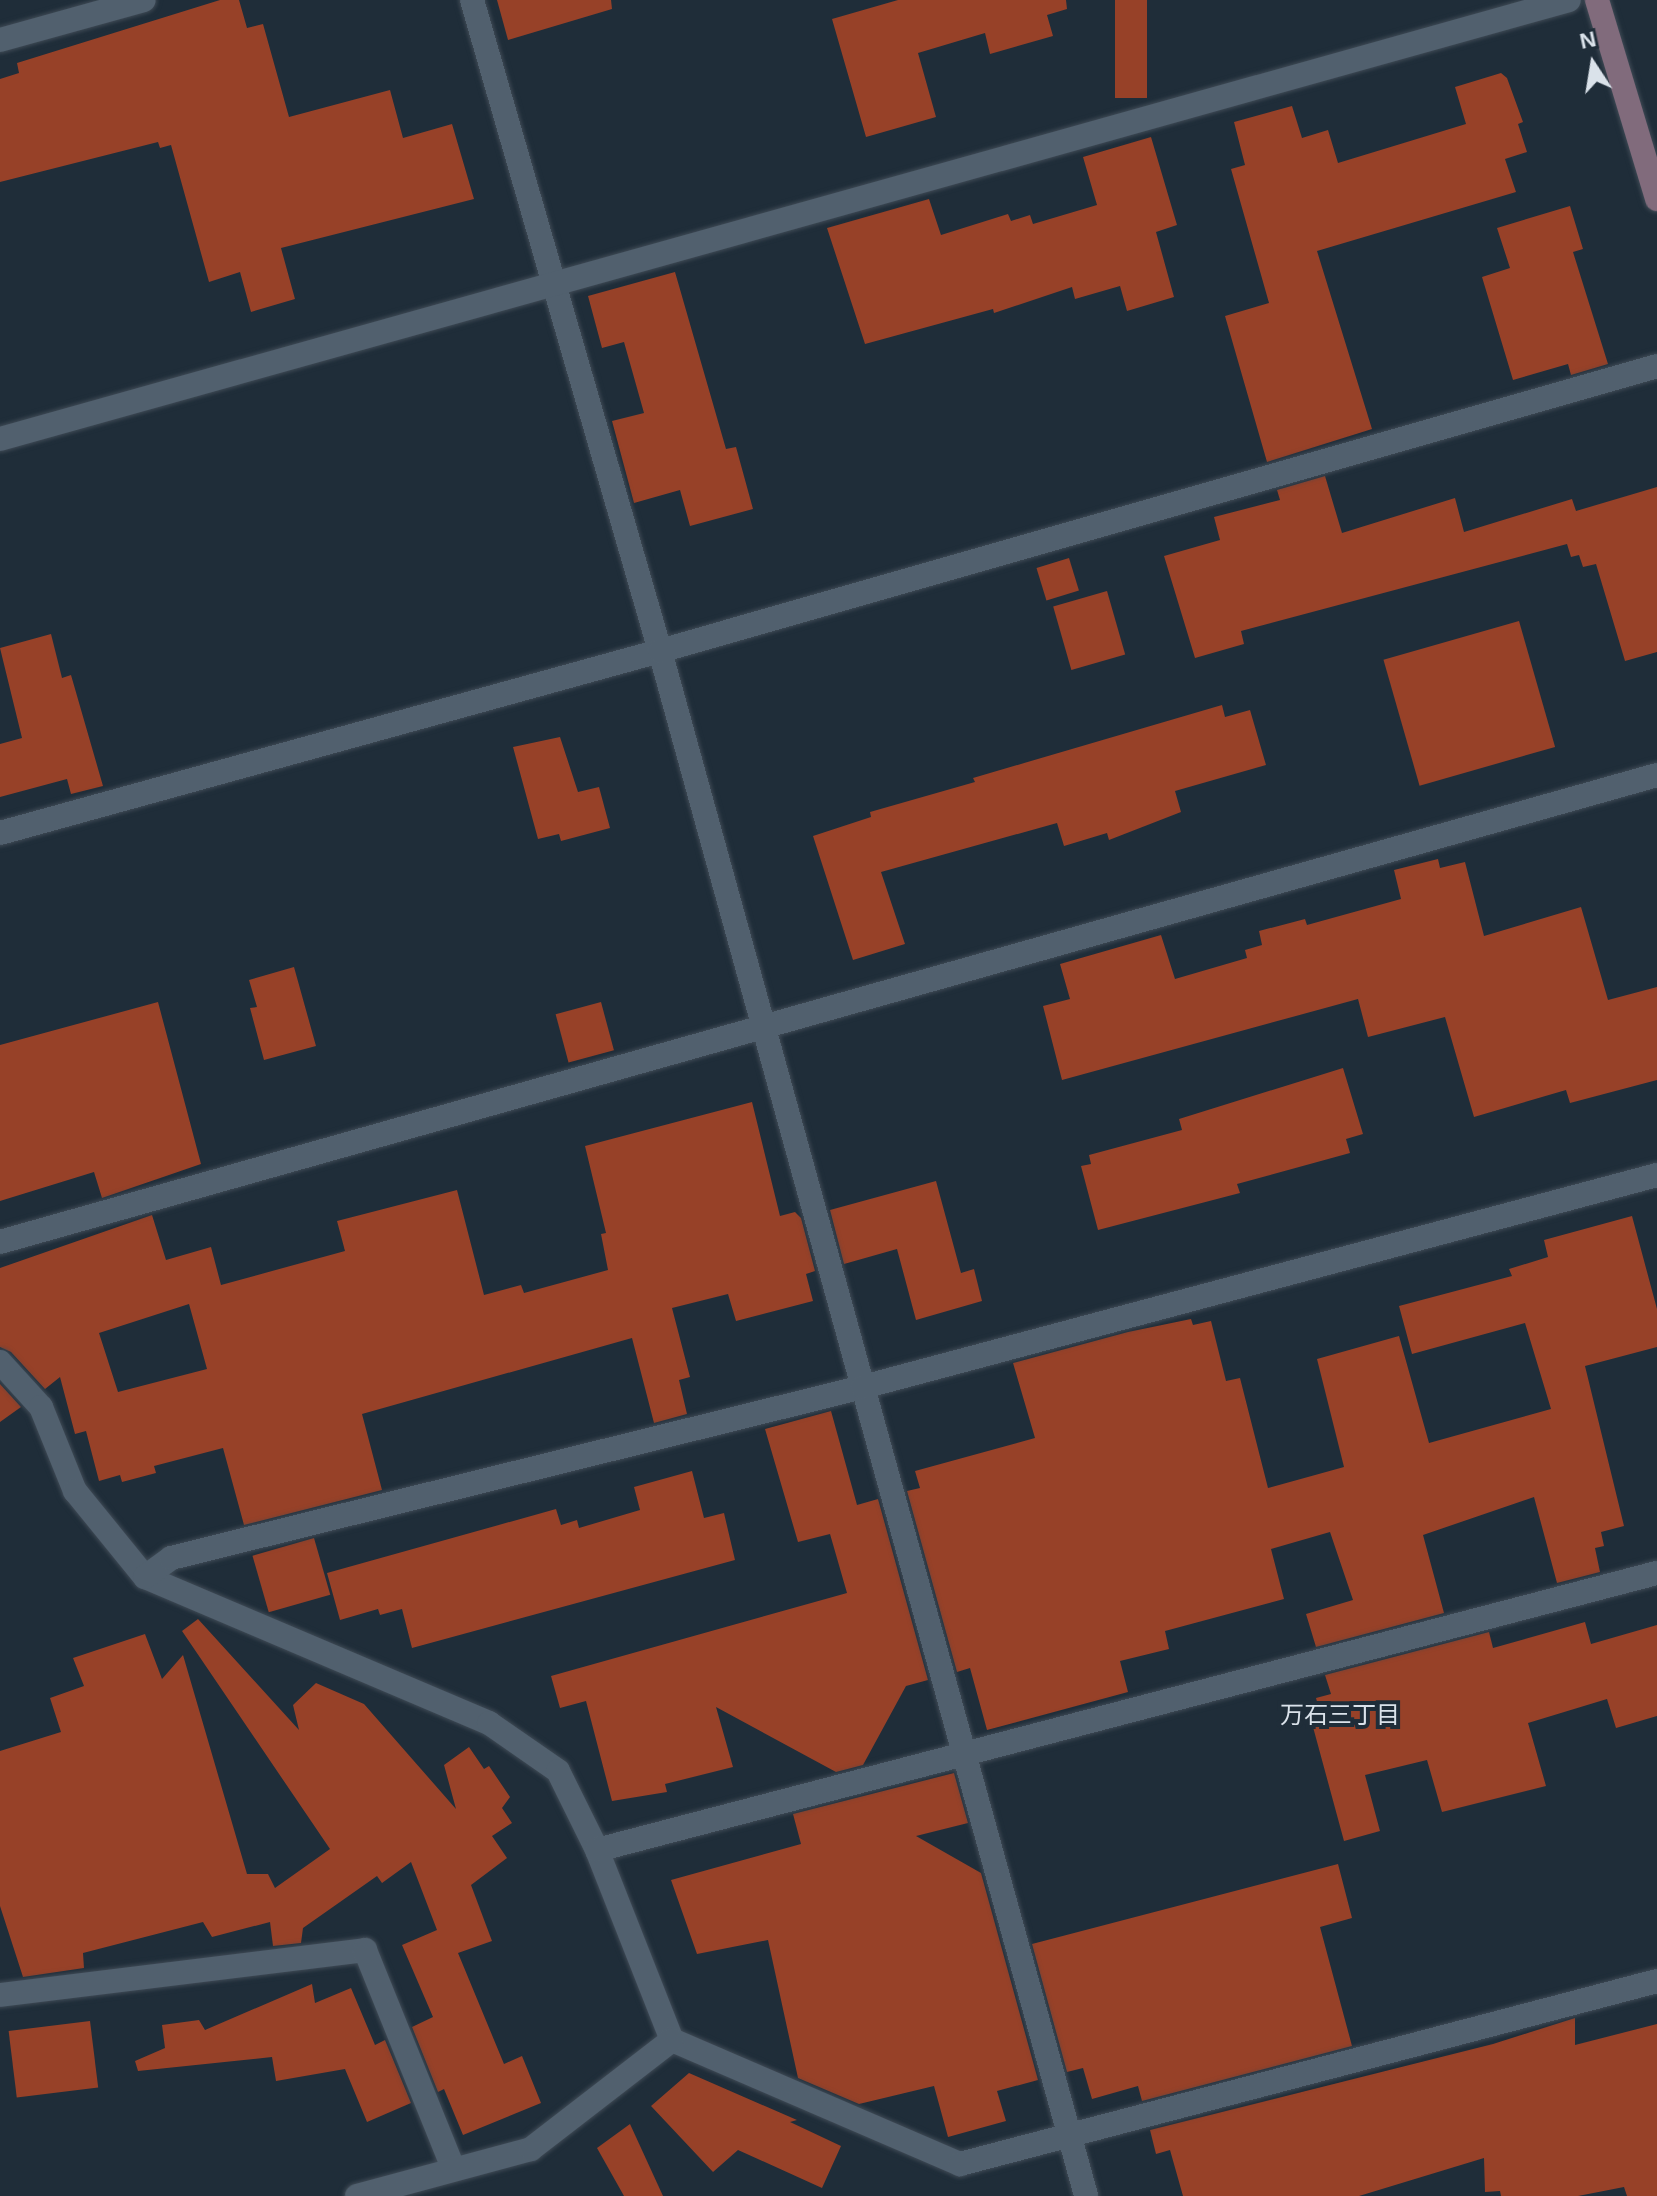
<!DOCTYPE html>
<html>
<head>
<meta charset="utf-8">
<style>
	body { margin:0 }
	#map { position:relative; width:1657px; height:2196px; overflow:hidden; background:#1f2d39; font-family:Helvetica,"Noto Sans JP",sans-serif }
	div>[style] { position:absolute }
	.building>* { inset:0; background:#974128; transform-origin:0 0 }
	.roads { filter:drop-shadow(0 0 2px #3f4a55) drop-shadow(0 0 2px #3f4a55) }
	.street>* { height:24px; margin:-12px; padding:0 12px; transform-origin:12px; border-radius:12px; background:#51606e }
	.secondary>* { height:24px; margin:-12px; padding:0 12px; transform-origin:12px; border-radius:12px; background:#816b7c }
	span { translate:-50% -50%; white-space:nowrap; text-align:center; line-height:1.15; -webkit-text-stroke:8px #1f2d39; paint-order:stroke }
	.neighbourhood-label { font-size:24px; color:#dae2ea }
	.north { position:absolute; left:1553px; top:24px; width:80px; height:80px; -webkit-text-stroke:6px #1f2d39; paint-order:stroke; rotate:348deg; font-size:22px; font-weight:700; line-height:32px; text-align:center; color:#dae2ea }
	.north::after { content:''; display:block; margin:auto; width:28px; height:36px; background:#dae2ea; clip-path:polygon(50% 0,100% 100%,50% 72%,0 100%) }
</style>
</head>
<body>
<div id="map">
	<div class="building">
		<i style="clip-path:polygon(220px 0,239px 0,247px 28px,263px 24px,289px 117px,390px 90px,403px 138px,452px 124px,474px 199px,281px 248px,295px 299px,251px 312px,240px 272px,209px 282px,171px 145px,160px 148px,158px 142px,0 182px,0 79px,19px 73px,17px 63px)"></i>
		<i style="clip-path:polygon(497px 0,611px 0,612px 9px,508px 40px)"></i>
		<i style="clip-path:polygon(898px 0,1066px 0,1067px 9px,1047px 15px,1053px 36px,990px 54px,985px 33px,918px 53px,936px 117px,866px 137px,832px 19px)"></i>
		<i style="left:1115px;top:0;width:32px;height:98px"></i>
		<i style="clip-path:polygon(1501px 73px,1507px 78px,1523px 122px,1518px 124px,1527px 152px,1505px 159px,1516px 192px,1317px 251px,1372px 429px,1267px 462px,1225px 316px,1269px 303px,1231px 169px,1245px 165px,1234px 122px,1292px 106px,1302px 138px,1328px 130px,1338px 163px,1466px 124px,1455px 87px)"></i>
		<i style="clip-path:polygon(1151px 137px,1177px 225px,1156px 232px,1174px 297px,1127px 311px,1120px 286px,1075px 299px,1072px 287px,994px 313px,993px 309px,865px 344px,827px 228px,929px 199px,941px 235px,1008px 214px,1011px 221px,1030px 215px,1033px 224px,1097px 205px,1083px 157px)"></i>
		<i style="clip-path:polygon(1570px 206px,1583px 249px,1573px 252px,1608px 364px,1571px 375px,1568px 364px,1513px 380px,1482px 277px,1510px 268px,1497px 228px)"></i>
		<i style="clip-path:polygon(675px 272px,726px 449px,736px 447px,753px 509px,690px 526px,680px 490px,634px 503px,612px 421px,644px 413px,624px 342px,602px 348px,588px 296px)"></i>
		<i style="clip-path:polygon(1325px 476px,1342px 533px,1455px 498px,1464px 532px,1572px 499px,1576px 511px,1657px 487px,1657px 652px,1625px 661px,1596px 564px,1583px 567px,1579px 555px,1571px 557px,1567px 544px,1241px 631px,1244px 644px,1195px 658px,1164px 556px,1220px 540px,1214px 517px,1280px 500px,1277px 490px)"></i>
		<i style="left:1069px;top:558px;width:34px;height:34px;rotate:73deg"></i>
		<i style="left:1107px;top:591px;width:66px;height:56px;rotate:74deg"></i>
		<i style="left:1519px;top:621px;width:131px;height:141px;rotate:74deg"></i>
		<i style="clip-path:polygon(51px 634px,62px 678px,71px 675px,103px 786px,71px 794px,67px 779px,0 797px,0 744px,22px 738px,0 648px)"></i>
		<i style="clip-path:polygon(1222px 705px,1225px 717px,1250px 710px,1266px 765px,1175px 791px,1181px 812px,1109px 840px,1107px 833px,1064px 846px,1057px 823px,881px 872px,905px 944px,853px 960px,813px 836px,871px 817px,870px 812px,975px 782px,973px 778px)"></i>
		<i style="clip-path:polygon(560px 737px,578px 792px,599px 787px,610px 828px,561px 841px,559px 834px,538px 839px,513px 747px)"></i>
		<i style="clip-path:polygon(1438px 859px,1440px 868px,1465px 862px,1484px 936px,1581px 907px,1608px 1000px,1657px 987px,1657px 1080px,1570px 1103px,1566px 1090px,1474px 1117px,1445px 1017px,1368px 1037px,1358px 999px,1062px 1080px,1043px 1006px,1070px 999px,1060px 964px,1161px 935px,1175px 979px,1247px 958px,1245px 950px,1262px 945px,1259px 931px,1305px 919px,1307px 925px,1401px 899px,1394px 870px)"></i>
		<i style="clip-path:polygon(294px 967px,316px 1046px,264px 1060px,250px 1008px,257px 1007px,249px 980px)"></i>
		<i style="clip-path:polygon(158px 1002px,201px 1164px,102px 1198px,94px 1172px,0 1201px,0 1045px)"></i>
		<i style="left:601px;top:1002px;width:50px;height:47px;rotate:75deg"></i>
		<i style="clip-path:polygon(1343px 1068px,1363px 1134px,1346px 1139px,1350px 1153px,1237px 1184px,1240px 1193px,1098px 1230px,1081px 1166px,1091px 1164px,1089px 1155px,1182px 1130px,1179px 1119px)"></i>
		<i style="clip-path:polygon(evenodd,752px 1102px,780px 1216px,795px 1212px,801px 1218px,815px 1271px,806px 1274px,813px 1301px,736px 1321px,728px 1294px,672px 1308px,690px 1377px,679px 1380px,687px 1414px,654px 1423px,632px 1338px,362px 1414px,382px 1490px,244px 1525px,223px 1448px,154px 1466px,156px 1473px,122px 1482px,120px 1475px,99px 1481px,86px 1431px,75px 1434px,60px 1377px,45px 1389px,11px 1352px,0 1347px,0 1268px,152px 1215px,166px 1260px,211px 1247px,221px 1285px,345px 1251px,337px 1221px,457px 1190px,484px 1295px,521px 1285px,524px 1293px,608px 1270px,601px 1234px,606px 1233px,585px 1146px,752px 1102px,189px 1304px,207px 1369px,118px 1392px,99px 1333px,189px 1304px)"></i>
		<i style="clip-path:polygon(936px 1181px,961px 1273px,974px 1269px,982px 1301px,916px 1320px,897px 1249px,844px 1264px,830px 1210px)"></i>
		<i style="clip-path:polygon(1632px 1216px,1657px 1309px,1657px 1347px,1585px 1366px,1624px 1526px,1601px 1532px,1604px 1546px,1595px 1548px,1600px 1572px,1557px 1583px,1534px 1497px,1423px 1535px,1444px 1613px,1316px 1647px,1306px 1614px,1353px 1600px,1330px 1532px,1271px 1549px,1284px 1599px,1165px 1631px,1169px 1649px,1120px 1661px,1128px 1692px,987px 1730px,970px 1668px,957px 1672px,907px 1491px,920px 1488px,915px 1471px,1035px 1438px,1013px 1363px,1128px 1332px,1191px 1319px,1193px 1325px,1211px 1321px,1226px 1381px,1240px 1378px,1268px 1488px,1344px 1467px,1317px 1359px,1399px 1336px,1429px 1443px,1551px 1409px,1525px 1323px,1412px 1354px,1399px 1306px,1512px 1276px,1509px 1269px,1548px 1257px,1544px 1240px)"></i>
		<i style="clip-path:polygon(0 1384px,21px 1407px,0 1422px)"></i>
		<i style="clip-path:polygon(831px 1411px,857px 1505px,878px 1499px,928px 1680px,906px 1686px,863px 1765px,836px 1772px,716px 1707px,733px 1767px,665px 1784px,667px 1792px,612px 1801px,586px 1701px,560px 1708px,551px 1676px,847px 1593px,830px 1534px,798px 1542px,765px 1429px)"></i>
		<i style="clip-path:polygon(692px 1471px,704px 1518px,724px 1513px,735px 1560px,412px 1648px,402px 1609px,380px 1615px,378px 1609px,340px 1620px,327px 1573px,556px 1509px,561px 1525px,577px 1520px,579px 1528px,640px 1510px,634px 1487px)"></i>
		<i style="left:314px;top:1538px;width:59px;height:64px;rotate:74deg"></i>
		<i style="clip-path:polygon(198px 1619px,299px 1730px,293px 1705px,316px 1683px,364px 1704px,456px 1809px,444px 1765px,469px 1747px,484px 1769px,489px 1766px,510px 1797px,502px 1808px,512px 1823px,492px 1836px,507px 1858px,471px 1885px,492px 1941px,458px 1953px,504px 2064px,522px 2056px,541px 2103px,463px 2135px,444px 2089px,438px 2092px,412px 2027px,433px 2017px,402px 1945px,437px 1930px,411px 1862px,382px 1883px,377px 1876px,303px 1928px,301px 1943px,273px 1946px,270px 1922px,212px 1937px,203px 1922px,83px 1953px,84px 1968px,23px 1977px,0 1906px,0 1751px,61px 1732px,50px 1698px,84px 1686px,73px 1658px,145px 1634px,162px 1679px,183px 1655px,247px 1874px,268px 1874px,275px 1888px,330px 1849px,182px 1631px)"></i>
		<i style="clip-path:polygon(1585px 1622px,1591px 1644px,1657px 1625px,1657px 1716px,1616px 1728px,1607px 1699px,1528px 1723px,1546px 1786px,1442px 1812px,1427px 1760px,1365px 1775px,1380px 1831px,1344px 1841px,1310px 1716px,1320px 1713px,1316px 1698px,1331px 1694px,1325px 1675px,1489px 1632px,1493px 1648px)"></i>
		<i style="clip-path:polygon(954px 1773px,968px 1823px,916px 1836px,981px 1873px,1038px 2080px,997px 2091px,1006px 2121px,948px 2137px,934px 2086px,859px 2104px,798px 2078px,768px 1940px,697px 1954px,671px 1880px,801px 1844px,793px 1814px)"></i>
		<i style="clip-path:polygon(1338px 1864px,1352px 1918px,1320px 1927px,1352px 2046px,1142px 2101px,1138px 2086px,1092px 2099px,1083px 2068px,1067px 2072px,1032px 1944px)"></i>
		<i style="clip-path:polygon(312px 1984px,315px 2003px,351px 1988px,375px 2045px,385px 2040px,411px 2103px,367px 2122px,345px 2069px,276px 2081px,272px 2057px,138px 2071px,135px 2061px,165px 2048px,162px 2025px,199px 2020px,205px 2030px)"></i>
		<i style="clip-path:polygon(1575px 2018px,1575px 2045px,1657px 2024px,1657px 2196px,1627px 2196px,1624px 2187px,1578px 2196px,1501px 2196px,1500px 2191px,1485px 2192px,1484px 2158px,1359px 2196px,1183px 2196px,1170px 2150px,1156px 2154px,1150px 2130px,1493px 2044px)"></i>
		<i style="left:90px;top:2021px;width:67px;height:82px;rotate:83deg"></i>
		<i style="clip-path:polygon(689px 2073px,797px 2120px,790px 2122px,841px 2146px,822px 2188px,738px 2150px,713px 2172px,651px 2106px)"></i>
		<i style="clip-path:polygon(630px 2124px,663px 2196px,624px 2196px,597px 2148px)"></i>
	</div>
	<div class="roads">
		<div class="street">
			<i style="left:472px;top:0;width:678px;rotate:73.89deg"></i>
			<i style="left:660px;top:651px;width:1603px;rotate:74.58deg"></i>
			<i style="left:0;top:40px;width:149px;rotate:-15.5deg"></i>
			<i style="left:0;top:439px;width:1629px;rotate:-15.63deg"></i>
			<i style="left:0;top:833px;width:685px;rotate:-15.42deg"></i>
			<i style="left:660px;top:651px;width:1037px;rotate:-15.95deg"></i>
			<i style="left:0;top:1242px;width:1722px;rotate:-15.74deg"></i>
			<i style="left:0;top:1362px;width:61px;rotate:47.7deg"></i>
			<i style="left:41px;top:1407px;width:91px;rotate:68deg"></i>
			<i style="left:75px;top:1491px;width:111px;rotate:50.9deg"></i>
			<i style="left:145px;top:1577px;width:374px;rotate:23deg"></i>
			<i style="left:489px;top:1723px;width:84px;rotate:34.8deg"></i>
			<i style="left:558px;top:1771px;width:88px;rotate:63.7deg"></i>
			<i style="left:597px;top:1850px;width:204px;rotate:68.5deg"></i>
			<i style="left:672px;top:2040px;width:314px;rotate:23.3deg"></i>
			<i style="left:960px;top:2164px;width:721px;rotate:-14.71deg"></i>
			<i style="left:145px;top:1577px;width:32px;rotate:-36deg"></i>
			<i style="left:171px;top:1558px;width:713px;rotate:-13.88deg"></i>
			<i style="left:863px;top:1387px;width:822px;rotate:-14.95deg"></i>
			<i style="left:597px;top:1850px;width:1096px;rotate:-14.65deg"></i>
			<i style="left:0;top:1995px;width:368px;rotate:-7deg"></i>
			<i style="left:365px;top:1950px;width:235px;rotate:68deg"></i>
			<i style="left:357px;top:2196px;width:180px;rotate:-15.1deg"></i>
			<i style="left:531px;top:2149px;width:178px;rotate:-37.7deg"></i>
		</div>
		<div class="secondary">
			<i style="left:1597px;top:0;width:208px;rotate:73.2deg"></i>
		</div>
	</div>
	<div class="neighbourhood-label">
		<span style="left:1340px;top:1715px">万石三丁目</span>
	</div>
	<div class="north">N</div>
</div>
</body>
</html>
